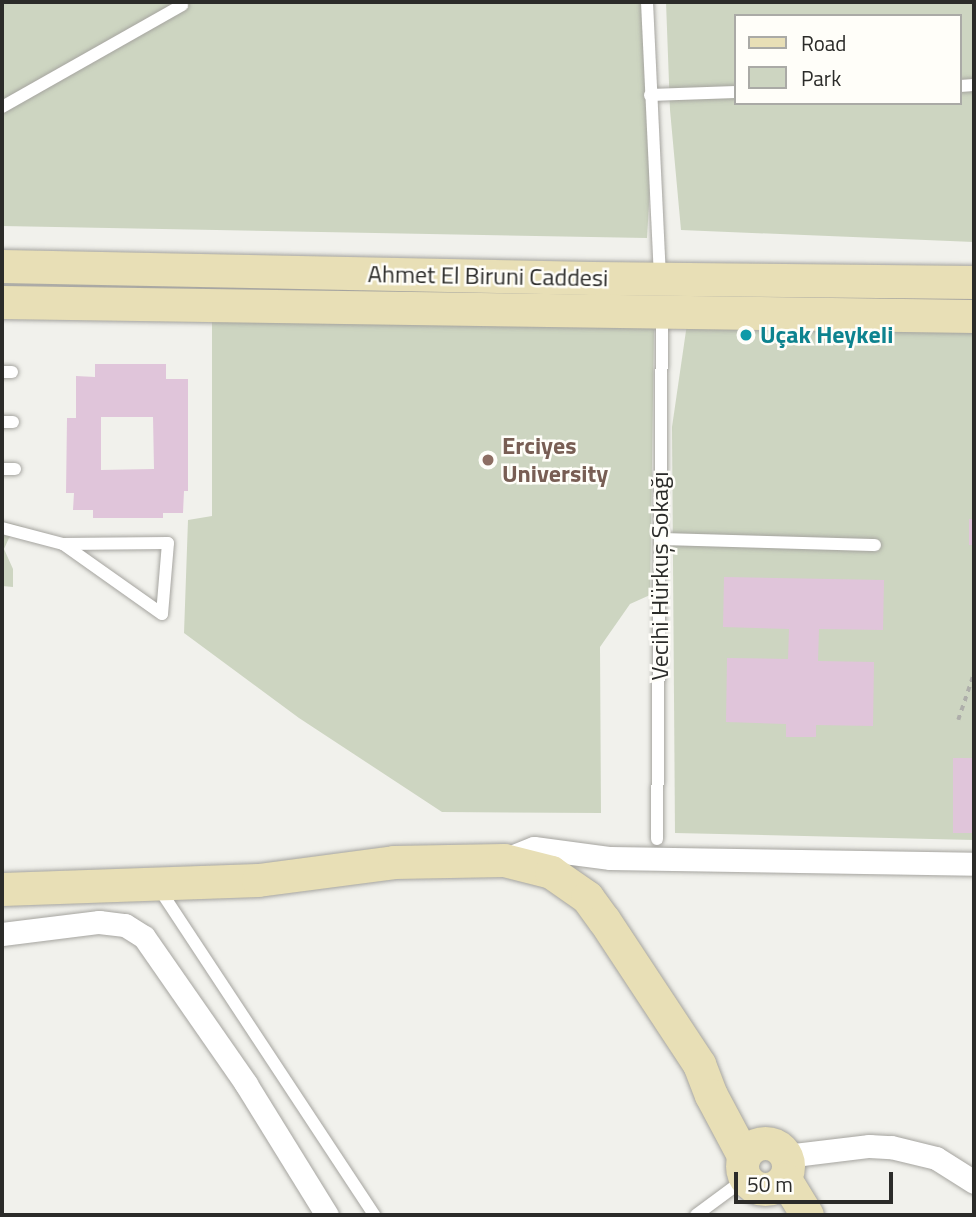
<!DOCTYPE html>
<html>
<head>
<meta charset="utf-8">
<style>
	body { margin:0 }
	#map { position:relative; width:976px; height:1217px; overflow:hidden; background:#f1f1ec; font-family:"Titillium Web",sans-serif }
	div>[style] { position:absolute }
	.green>* { inset:0; background:#cdd5c1 }
	.building>* { inset:0; background:#e0c5da; transform-origin:0 0 }
	.path>* { height:3.5px; margin-top:-1.75px; transform-origin:0; background:repeating-linear-gradient(90deg,#aeaeaa 0 5px,transparent 0 10px) }
	.roads { filter:drop-shadow(0 0 2px #a5a49f) drop-shadow(0 0 2px #a5a49f) }
	.lane>* { height:12px; margin:-6px; padding:0 6px; transform-origin:6px; border-radius:6px; background:#fff }
	.street>* { height:23px; margin:-11.5px; padding:0 11.5px; transform-origin:11.5px; border-radius:11.5px; background:#fff }
	.secondary>* { height:33px; margin:-16.5px; padding:0 16.5px; transform-origin:16.5px; border-radius:16.5px; background:#e8dfb6 }
	.secondary>.ring { margin:-16.5px; padding:0; box-sizing:content-box; background:none; border:33px solid #e8dfb6; border-radius:50% }
	.dots>* { width:19px; height:19px; translate:-50% -50%; box-sizing:border-box; border:4px solid #fffef9; border-radius:50% }
	span { translate:-50% -50%; white-space:nowrap; text-align:center; line-height:1.15; -webkit-text-stroke:5px #fffef9; paint-order:stroke }
	.street-label { font-size:24px; color:#2b2b29 }
	.culture-label { font-size:24px; color:#0d838f; font-weight:700 }
	.left { translate:0 -50%; text-align:left }
	.education-label { font-size:24px; color:#785e54; font-weight:700 }
	.frame { position:absolute; inset:0; border:4px solid #2b2b29; pointer-events:none }
	.legend { position:absolute; left:734px; top:14px; width:228px; height:91px; box-sizing:border-box; background:#fffef9; border:2px solid #aaaaa6; margin:0; padding:9px 12px; list-style:none; font-size:21px; color:#2b2b29 }
	.legend li { display:flex; align-items:center; gap:14px; height:35px }
	.legend b { width:35px; border:2px solid #aaaaa6 }
	.scale { position:absolute; left:734px; top:1172px; width:159px; height:32px; box-sizing:border-box; border:4px solid #2b2b29; border-top:0; padding-left:9px; font-size:21px; line-height:24px; white-space:nowrap; color:#2b2b29; -webkit-text-stroke:5px #fffef9; paint-order:stroke }
</style>
</head>
<body>
<div id="map">
	<div class="green">
		<i style="clip-path:polygon(2px 2px,644px 2px,651px 169px,647px 238px,2px 226px)"></i>
		<i style="clip-path:polygon(evenodd,666px 2px,974px 2px,974px 242px,681px 230px,670px 110px,666px 2px,736px 16px,960px 16px,960px 103px,736px 103px,736px 16px)"></i>
		<i style="clip-path:polygon(212px 295px,635px 307px,654px 330px,650px 595px,630px 604px,600px 647px,601px 813px,442px 812px,299px 718px,184px 633px,188px 520px,212px 516px)"></i>
		<i style="clip-path:polygon(974px 306px,974px 840px,675px 833px,672px 427px,688px 317px)"></i>
		<i style="clip-path:polygon(2px 521px,24px 527px,9px 538px,4px 549px,13px 569px,13px 587px,2px 586px)"></i>
	</div>
	<div class="building">
		<i style="clip-path:polygon(evenodd,95px 364px,166px 364px,166px 379px,188px 379px,188px 491px,184px 491px,183px 513px,163px 513px,163px 518px,93px 518px,93px 510px,73px 510px,74px 493px,66px 493px,67px 418px,76px 418px,76px 376px,95px 377px,95px 364px,101px 417px,153px 417px,154px 469px,101px 470px,101px 417px)"></i>
		<i style="left:969px;top:519px;width:5px;height:26px"></i>
		<i style="clip-path:polygon(724px 577px,884px 580px,883px 630px,819px 629px,818px 661px,874px 662px,873px 726px,816px 725px,816px 737px,786px 737px,786px 724px,726px 722px,727px 658px,788px 659px,789px 629px,723px 627px)"></i>
		<i style="left:974px;top:758px;width:75px;height:21px;rotate:90deg"></i>
	</div>
	<div class="path">
		<i style="left:958px;top:720px;width:50px;rotate:-71.2deg"></i>
	</div>
	<div class="roads">
		<div class="lane">
			<i style="left:647px;top:2px;width:277px;rotate:87.3deg"></i>
			<i style="left:960px;top:86px;width:14px;rotate:-4deg"></i>
			<i style="left:650px;top:95px;width:86px;rotate:-2deg"></i>
			<i style="left:2px;top:107px;width:207px;rotate:-29.5deg"></i>
			<i style="left:2px;top:372px;width:10px"></i>
			<i style="left:2px;top:422px;width:11px"></i>
			<i style="left:2px;top:469px;width:13px"></i>
			<i style="left:2px;top:528px;width:63px;rotate:14.7deg"></i>
			<i style="left:63px;top:544px;width:105px;rotate:-0.5deg"></i>
			<i style="left:168px;top:543px;width:71px;rotate:94.8deg"></i>
			<i style="left:162px;top:614px;width:121px;rotate:-144.7deg"></i>
			<i style="left:660px;top:539px;width:215px;rotate:1.6deg"></i>
			<i style="left:657px;top:839px;width:525px;rotate:-89.45deg"></i>
			<i style="left:158px;top:887px;width:393px;rotate:56.6deg"></i>
			<i style="left:696px;top:1215px;width:62px;rotate:-36.5deg"></i>
		</div>
		<div class="street">
			<i style="left:504px;top:860px;width:32px;rotate:-22deg"></i>
			<i style="left:534px;top:848px;width:77px;rotate:7.5deg"></i>
			<i style="left:610px;top:858px;width:364px;rotate:0.9deg"></i>
			<i style="left:2px;top:934px;width:98px;rotate:-7.1deg"></i>
			<i style="left:99px;top:922px;width:26px;rotate:7deg"></i>
			<i style="left:125px;top:925px;width:22px;rotate:32deg"></i>
			<i style="left:144px;top:937px;width:179px;rotate:55.2deg"></i>
			<i style="left:246px;top:1084px;width:154px;rotate:58.3deg"></i>
			<i style="left:786px;top:1156px;width:84px;rotate:-6.9deg"></i>
			<i style="left:869px;top:1146px;width:22px;rotate:3deg"></i>
			<i style="left:891px;top:1147px;width:46px;rotate:13.7deg"></i>
			<i style="left:936px;top:1158px;width:45px;rotate:32.3deg"></i>
		</div>
		<div class="secondary">
			<i style="left:2px;top:266px;width:590px;rotate:1.17deg"></i>
			<i style="left:592px;top:278px;width:382px;rotate:0.6deg"></i>
			<i style="left:2px;top:302px;width:972px;rotate:0.83deg"></i>
			<i style="left:2px;top:889px;width:256px;rotate:-2deg"></i>
			<i style="left:258px;top:880px;width:137px;rotate:-7.5deg"></i>
			<i style="left:394px;top:862px;width:110px;rotate:-1deg"></i>
			<i style="left:504px;top:860px;width:49px;rotate:14.3deg"></i>
			<i style="left:551px;top:872px;width:44px;rotate:34.8deg"></i>
			<i style="left:587px;top:897px;width:29px;rotate:54deg"></i>
			<i style="left:604px;top:920px;width:173px;rotate:56.6deg"></i>
			<i style="left:699px;top:1064px;width:33px;rotate:69deg"></i>
			<i style="left:711px;top:1095px;width:70px;rotate:62deg"></i>
			<i class="ring" style="left:742px;top:1143px;width:13px;height:13px"></i>
			<i style="left:785px;top:1179px;width:42px;rotate:58.6deg"></i>
		</div>
	</div>
	<div class="dots">
		<i style="left:746px;top:335px;background:#0f9aa8"></i>
		<i style="left:488px;top:460px;background:#8d6e63"></i>
	</div>
	<div class="street-label">
		<span style="left:488px;top:276px;rotate:1deg">Ahmet El Biruni Caddesi</span>
		<span style="left:660px;top:576px;rotate:-90deg">Vecihi Hürkuş Sokağı</span>
	</div>
	<div class="culture-label">
		<span class="left" style="left:760px;top:335px">Uçak Heykeli</span>
	</div>
	<div class="education-label">
		<span class="left" style="left:502px;top:460px">Erciyes<br>University</span>
	</div>
	<div class="frame"></div>
	<ul class="legend">
	<li><b style="height:9px;background:#e8dfb6"></b>Road</li>
	<li><b style="height:19px;background:#cdd5c1"></b>Park</li>
	</ul>
	<div class="scale">50 m</div>
</div>
</body>
</html>
